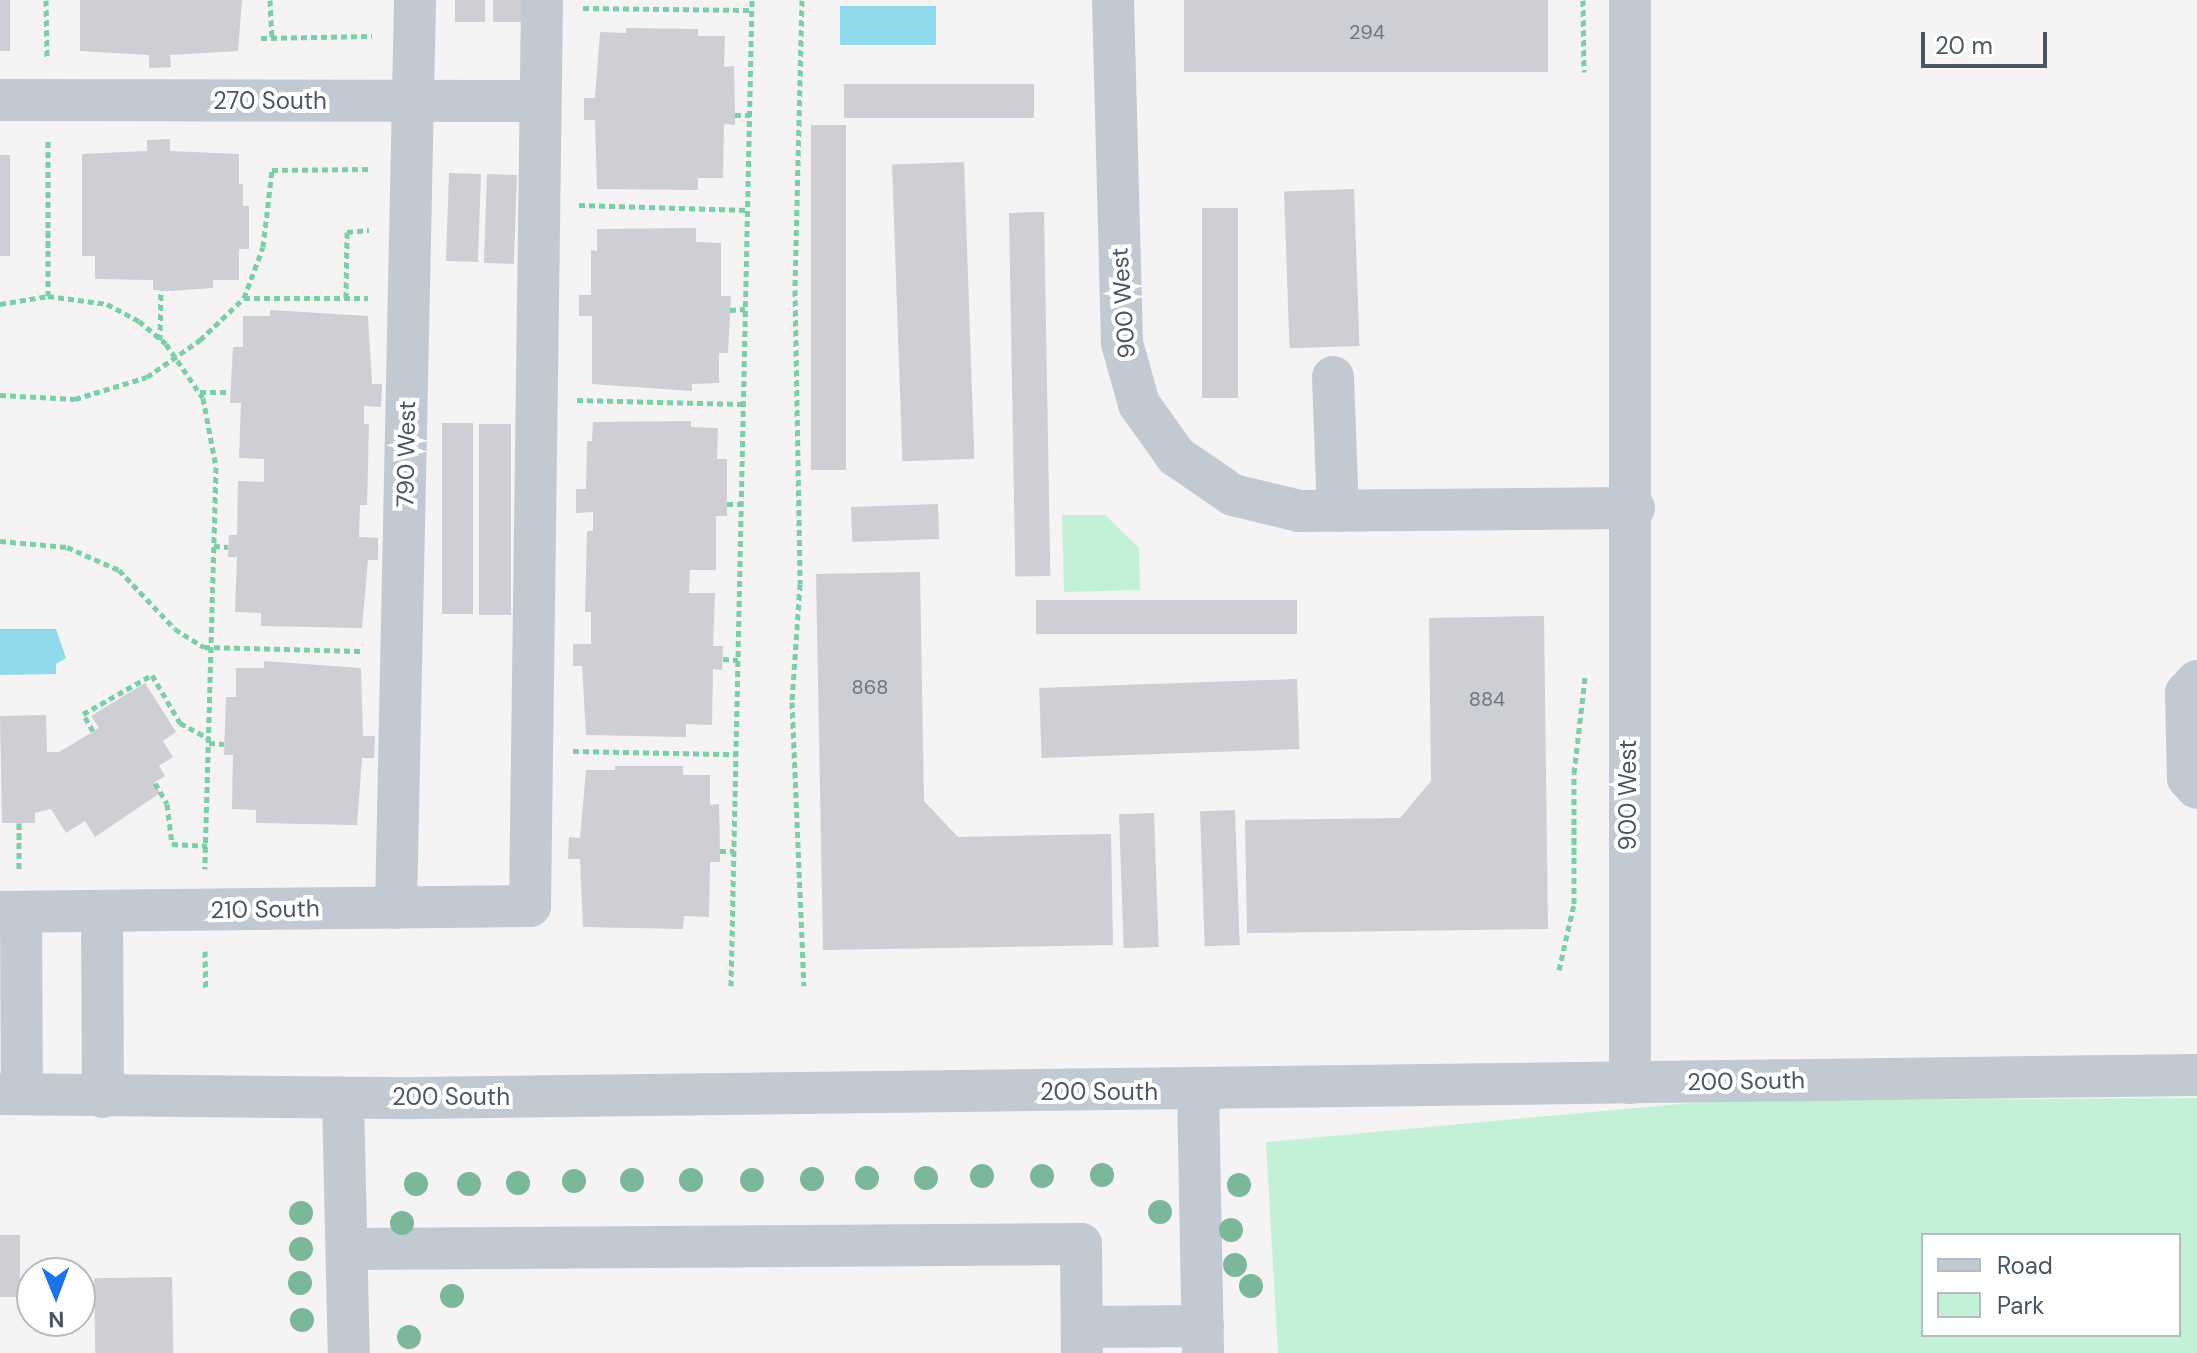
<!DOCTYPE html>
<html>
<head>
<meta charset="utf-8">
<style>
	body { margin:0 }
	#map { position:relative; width:2197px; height:1353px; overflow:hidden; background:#f5f3f3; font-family:"DM Sans",sans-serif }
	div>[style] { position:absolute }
	.green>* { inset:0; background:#c3f1d5 }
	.water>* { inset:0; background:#90daee; transform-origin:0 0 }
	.building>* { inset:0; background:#cdcfd5; transform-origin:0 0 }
	.path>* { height:5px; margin-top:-2.5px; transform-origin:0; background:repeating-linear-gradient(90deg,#7ad0a6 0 6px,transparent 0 10px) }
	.minor>* { height:42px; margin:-21px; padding:0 21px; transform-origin:21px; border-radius:21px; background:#c1cad2 }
	.trees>* { width:24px; height:24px; margin:-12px; border-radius:50%; background:#7bb799 }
	span { translate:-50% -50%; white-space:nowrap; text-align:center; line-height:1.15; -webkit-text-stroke:8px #fff; paint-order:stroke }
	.number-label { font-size:20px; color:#6b747e }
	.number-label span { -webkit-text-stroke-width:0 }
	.street-label { font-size:24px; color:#4a5661 }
	.legend { position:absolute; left:1921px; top:1233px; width:260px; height:104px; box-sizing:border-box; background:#fff; border:2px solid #b7bbc0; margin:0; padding:10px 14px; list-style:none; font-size:24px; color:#4a5661 }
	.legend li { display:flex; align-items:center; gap:16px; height:40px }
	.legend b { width:40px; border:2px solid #b7bbc0 }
	.north { position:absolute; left:16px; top:1257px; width:80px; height:80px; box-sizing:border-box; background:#fff; border:2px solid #b7bbc0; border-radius:50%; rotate:179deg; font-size:22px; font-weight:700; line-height:32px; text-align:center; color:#4a5661 }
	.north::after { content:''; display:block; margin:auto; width:28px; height:36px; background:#1a73e8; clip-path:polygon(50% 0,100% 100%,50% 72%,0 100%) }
	.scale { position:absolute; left:1921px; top:32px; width:126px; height:36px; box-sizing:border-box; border:4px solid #4a5661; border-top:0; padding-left:10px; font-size:24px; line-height:28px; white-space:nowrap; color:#4a5661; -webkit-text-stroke:6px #fff; paint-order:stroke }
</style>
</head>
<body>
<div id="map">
	<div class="green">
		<i style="clip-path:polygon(1062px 515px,1105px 515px,1139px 548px,1140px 590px,1064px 592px)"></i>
		<i style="clip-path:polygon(evenodd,2197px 1098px,2197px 1353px,1278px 1353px,1266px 1142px,1712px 1101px,2197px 1098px,1923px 1235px,2179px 1235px,2179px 1335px,1923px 1335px,1923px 1235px)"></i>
	</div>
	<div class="water">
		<i style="left:936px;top:6px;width:39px;height:96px;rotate:90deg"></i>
		<i style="clip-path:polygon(0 629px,56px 629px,66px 658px,56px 664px,56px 674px,0 675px)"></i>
	</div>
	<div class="building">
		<i style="left:0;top:0;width:10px;height:51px"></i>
		<i style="clip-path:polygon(80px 0,242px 0,238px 51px,170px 55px,171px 67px,149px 68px,149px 55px,80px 51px)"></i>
		<i style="left:455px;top:0;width:30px;height:22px"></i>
		<i style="left:493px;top:0;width:29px;height:22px"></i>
		<i style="left:1184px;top:0;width:364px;height:72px"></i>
		<i style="clip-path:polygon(626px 28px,698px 29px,698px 36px,725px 36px,724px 67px,734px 66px,735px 115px,735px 125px,724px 124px,723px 178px,698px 178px,698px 190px,597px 189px,595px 120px,584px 120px,584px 98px,595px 98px,600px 32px,626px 33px)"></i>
		<i style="left:1034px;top:84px;width:34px;height:190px;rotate:90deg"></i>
		<i style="left:811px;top:125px;width:35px;height:345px"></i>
		<i style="clip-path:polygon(170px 139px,170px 151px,239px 154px,239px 184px,243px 184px,243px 206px,249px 206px,249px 249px,239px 249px,239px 280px,213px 280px,213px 288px,169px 291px,153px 290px,153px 280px,95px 279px,95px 256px,82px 256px,82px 154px,147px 151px,147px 140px)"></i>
		<i style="left:0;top:155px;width:10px;height:101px"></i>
		<i style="left:964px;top:162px;width:297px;height:72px;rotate:88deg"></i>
		<i style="left:449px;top:173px;width:32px;height:88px;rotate:2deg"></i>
		<i style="left:487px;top:174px;width:30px;height:89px;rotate:2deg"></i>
		<i style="left:1354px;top:189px;width:157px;height:70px;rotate:88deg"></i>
		<i style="left:1202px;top:208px;width:36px;height:190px"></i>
		<i style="left:1044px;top:212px;width:364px;height:35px;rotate:89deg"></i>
		<i style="clip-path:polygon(696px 228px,696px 242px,721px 243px,721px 296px,731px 296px,728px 353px,719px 353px,719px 383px,692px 384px,692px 391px,592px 384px,592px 316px,579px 316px,579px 295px,591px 295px,591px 250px,597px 251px,597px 229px)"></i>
		<i style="clip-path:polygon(270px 310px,368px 316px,372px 384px,382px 384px,381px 407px,364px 406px,364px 424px,369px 424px,367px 505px,360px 505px,359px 537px,378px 538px,378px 560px,368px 560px,362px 628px,261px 626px,261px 613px,235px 612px,237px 557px,228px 557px,229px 535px,237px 535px,238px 481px,264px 482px,264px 459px,239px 458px,241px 403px,230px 403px,233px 347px,243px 347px,243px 316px,270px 316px)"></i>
		<i style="clip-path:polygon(691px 421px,691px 427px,718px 428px,717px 459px,727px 459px,727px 516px,716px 516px,716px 570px,690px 570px,689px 593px,715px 593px,713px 646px,723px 646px,722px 670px,713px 669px,712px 725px,686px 724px,686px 737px,586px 735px,582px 666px,573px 666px,573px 644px,591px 644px,591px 612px,585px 612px,587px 531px,593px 531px,593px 512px,576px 513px,576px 489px,586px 489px,587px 441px,592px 441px,593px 422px)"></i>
		<i style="left:442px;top:423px;width:31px;height:191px"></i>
		<i style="left:479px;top:424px;width:32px;height:191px"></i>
		<i style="left:938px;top:504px;width:35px;height:87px;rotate:88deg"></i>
		<i style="clip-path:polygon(920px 572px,924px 801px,958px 837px,1111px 834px,1113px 945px,823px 950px,816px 574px)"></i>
		<i style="left:1297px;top:600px;width:34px;height:261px;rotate:90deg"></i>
		<i style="clip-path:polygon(1544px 616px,1548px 929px,1247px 933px,1245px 820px,1400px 818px,1431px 781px,1429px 618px)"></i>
		<i style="clip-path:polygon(264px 661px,361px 668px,363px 736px,375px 736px,374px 758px,362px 758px,357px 825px,256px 823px,256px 810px,232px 809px,233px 755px,224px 755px,226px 697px,236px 697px,236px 668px,264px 668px)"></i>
		<i style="left:1297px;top:679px;width:70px;height:258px;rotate:88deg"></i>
		<i style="clip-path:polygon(145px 683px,176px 732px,163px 741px,173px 757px,159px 766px,165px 776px,154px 783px,160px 793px,95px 837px,85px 821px,66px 833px,51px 809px,35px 813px,35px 823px,2px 823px,0 716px,46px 715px,47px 752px,59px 752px,99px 728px,91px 716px)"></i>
		<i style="clip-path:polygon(615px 766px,683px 766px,683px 775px,710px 775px,710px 805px,719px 804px,720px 851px,720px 862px,710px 862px,709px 917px,684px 916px,683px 929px,583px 927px,580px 859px,568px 859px,569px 837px,580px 838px,586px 770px,615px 770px)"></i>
		<i style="left:1235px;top:810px;width:135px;height:35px;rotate:88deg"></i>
		<i style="left:1154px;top:813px;width:134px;height:35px;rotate:88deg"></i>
		<i style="left:0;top:1235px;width:20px;height:62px"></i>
		<i style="left:172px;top:1277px;width:76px;height:78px;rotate:89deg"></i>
	</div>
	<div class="path">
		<i style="left:46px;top:0;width:59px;rotate:89deg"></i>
		<i style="left:270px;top:0;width:37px;rotate:87deg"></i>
		<i style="left:802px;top:0;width:290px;rotate:91.4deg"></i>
		<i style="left:795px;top:290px;width:294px;rotate:89deg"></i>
		<i style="left:800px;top:584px;width:118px;rotate:93.9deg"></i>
		<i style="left:792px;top:702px;width:284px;rotate:87.6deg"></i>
		<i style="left:1583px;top:0;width:72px;rotate:89.2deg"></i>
		<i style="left:583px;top:8px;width:169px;rotate:0.7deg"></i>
		<i style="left:261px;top:38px;width:111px;rotate:-1deg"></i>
		<i style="left:735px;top:115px;width:15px"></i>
		<i style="left:48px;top:141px;width:155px;rotate:90deg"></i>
		<i style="left:579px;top:205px;width:169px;rotate:1.7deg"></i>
		<i style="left:244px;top:298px;width:124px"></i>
		<i style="left:346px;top:298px;width:66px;rotate:-89.1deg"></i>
		<i style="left:347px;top:232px;width:22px;rotate:-5deg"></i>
		<i style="left:0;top:304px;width:49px;rotate:-9.5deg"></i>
		<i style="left:48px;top:296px;width:60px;rotate:7.7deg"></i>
		<i style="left:107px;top:304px;width:36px;rotate:28deg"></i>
		<i style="left:139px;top:321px;width:35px;rotate:40deg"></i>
		<i style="left:166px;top:344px;width:65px;rotate:55.6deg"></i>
		<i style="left:203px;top:398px;width:70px;rotate:79.3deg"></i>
		<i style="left:216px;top:467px;width:402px;rotate:91.6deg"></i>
		<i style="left:730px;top:310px;width:15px;rotate:-4deg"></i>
		<i style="left:160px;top:340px;width:50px;rotate:-88.9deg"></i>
		<i style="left:200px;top:392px;width:30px"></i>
		<i style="left:0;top:395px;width:75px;rotate:3.1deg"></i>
		<i style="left:75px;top:399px;width:75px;rotate:-17deg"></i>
		<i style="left:147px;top:377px;width:65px;rotate:-34.9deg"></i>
		<i style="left:200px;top:340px;width:61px;rotate:-43.7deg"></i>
		<i style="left:244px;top:298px;width:54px;rotate:-69.6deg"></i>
		<i style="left:263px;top:247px;width:78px;rotate:-83.3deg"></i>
		<i style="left:272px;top:170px;width:100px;rotate:-0.6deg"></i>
		<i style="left:577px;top:400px;width:166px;rotate:1.4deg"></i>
		<i style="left:727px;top:504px;width:14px"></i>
		<i style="left:0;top:541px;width:67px;rotate:5.1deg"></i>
		<i style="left:67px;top:547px;width:57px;rotate:23.9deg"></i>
		<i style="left:119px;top:570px;width:81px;rotate:46.5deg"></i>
		<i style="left:175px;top:629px;width:34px;rotate:32deg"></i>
		<i style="left:204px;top:647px;width:157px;rotate:1.5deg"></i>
		<i style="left:214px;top:546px;width:14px;rotate:4deg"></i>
		<i style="left:723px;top:659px;width:15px;rotate:4deg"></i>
		<i style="left:93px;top:731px;width:20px;rotate:-120deg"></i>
		<i style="left:83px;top:714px;width:79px;rotate:-29.5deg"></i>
		<i style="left:152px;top:675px;width:56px;rotate:59.7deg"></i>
		<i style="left:180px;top:723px;width:34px;rotate:28deg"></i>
		<i style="left:209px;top:743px;width:15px;rotate:4deg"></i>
		<i style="left:573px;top:751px;width:163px;rotate:1.1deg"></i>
		<i style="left:155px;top:783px;width:24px;rotate:60deg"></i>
		<i style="left:167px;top:804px;width:40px;rotate:82.9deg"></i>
		<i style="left:172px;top:844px;width:35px;rotate:3deg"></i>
		<i style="left:720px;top:851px;width:14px"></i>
		<i style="left:19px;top:869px;width:46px;rotate:-90deg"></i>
		<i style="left:205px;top:951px;width:39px;rotate:89deg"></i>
		<i style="left:1559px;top:970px;width:68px;rotate:-77.2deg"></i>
		<i style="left:1574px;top:904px;width:131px;rotate:-90deg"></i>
		<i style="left:1574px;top:773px;width:96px;rotate:-83.4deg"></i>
		<i style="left:731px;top:986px;width:986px;rotate:-88.78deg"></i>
	</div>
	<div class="minor">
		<i style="left:1113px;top:0;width:343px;rotate:88.5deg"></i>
		<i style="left:1122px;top:343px;width:63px;rotate:74.4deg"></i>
		<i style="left:1139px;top:404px;width:64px;rotate:54.6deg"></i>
		<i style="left:1176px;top:456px;width:69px;rotate:34.4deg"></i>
		<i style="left:1233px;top:495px;width:68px;rotate:13.6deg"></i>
		<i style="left:1299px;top:511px;width:335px;rotate:-0.5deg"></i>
		<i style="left:0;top:100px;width:540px;rotate:0.11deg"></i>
		<i style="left:1333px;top:377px;width:134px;rotate:87.9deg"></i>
		<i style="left:2197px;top:681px;width:16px;rotate:133deg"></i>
		<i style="left:2186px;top:693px;width:85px;rotate:88.7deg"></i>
		<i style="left:2188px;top:778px;width:13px;rotate:48deg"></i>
		<i style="left:396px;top:908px;width:908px;rotate:-88.8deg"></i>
		<i style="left:102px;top:911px;width:186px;rotate:89.7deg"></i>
		<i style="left:0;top:912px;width:530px;rotate:-0.65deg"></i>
		<i style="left:530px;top:906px;width:906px;rotate:-89.24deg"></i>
		<i style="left:21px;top:912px;width:182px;rotate:89.7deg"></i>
		<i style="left:1630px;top:1083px;width:1083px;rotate:-90deg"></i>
		<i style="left:1198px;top:1091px;width:262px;rotate:88.9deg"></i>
		<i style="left:0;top:1094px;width:415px;rotate:0.6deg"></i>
		<i style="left:415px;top:1098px;width:1782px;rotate:-0.74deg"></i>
		<i style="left:343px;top:1098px;width:255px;rotate:88.7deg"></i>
		<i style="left:347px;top:1249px;width:734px;rotate:-0.39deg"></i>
		<i style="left:1081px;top:1244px;width:109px;rotate:89.5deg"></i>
		<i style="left:1082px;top:1327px;width:121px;rotate:-0.5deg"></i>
	</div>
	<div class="trees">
		<i style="left:1102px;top:1175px"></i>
		<i style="left:982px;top:1176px"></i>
		<i style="left:1042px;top:1176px"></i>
		<i style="left:867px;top:1178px"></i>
		<i style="left:926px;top:1178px"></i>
		<i style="left:812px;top:1179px"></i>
		<i style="left:632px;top:1180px"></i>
		<i style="left:691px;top:1180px"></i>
		<i style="left:752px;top:1180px"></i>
		<i style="left:574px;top:1181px"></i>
		<i style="left:518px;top:1183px"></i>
		<i style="left:416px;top:1184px"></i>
		<i style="left:469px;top:1184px"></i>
		<i style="left:1239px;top:1185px"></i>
		<i style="left:1160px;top:1212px"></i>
		<i style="left:301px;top:1213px"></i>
		<i style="left:402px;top:1223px"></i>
		<i style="left:1231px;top:1230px"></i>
		<i style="left:301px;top:1249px"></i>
		<i style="left:1235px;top:1265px"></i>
		<i style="left:300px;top:1283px"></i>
		<i style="left:1251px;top:1286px"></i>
		<i style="left:452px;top:1296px"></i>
		<i style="left:302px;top:1320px"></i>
		<i style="left:409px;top:1337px"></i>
	</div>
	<div class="number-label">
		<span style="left:1367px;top:32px">294</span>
		<span style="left:870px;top:687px">868</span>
		<span style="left:1487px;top:699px">884</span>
	</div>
	<div class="street-label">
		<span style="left:270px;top:101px">270 South</span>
		<span style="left:1123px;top:303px;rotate:-94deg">900 West</span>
		<span style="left:406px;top:454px;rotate:-89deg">790 West</span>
		<span style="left:1628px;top:795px;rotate:-90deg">900 West</span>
		<span style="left:265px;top:909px;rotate:-1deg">210 South</span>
		<span style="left:1746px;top:1081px;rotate:-1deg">200 South</span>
		<span style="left:1099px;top:1092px">200 South</span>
		<span style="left:451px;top:1097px">200 South</span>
	</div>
	<ul class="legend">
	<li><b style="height:10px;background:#c1cad2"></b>Road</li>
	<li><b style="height:22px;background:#c3f1d5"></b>Park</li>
	</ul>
	<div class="north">N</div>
	<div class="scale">20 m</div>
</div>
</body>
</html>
